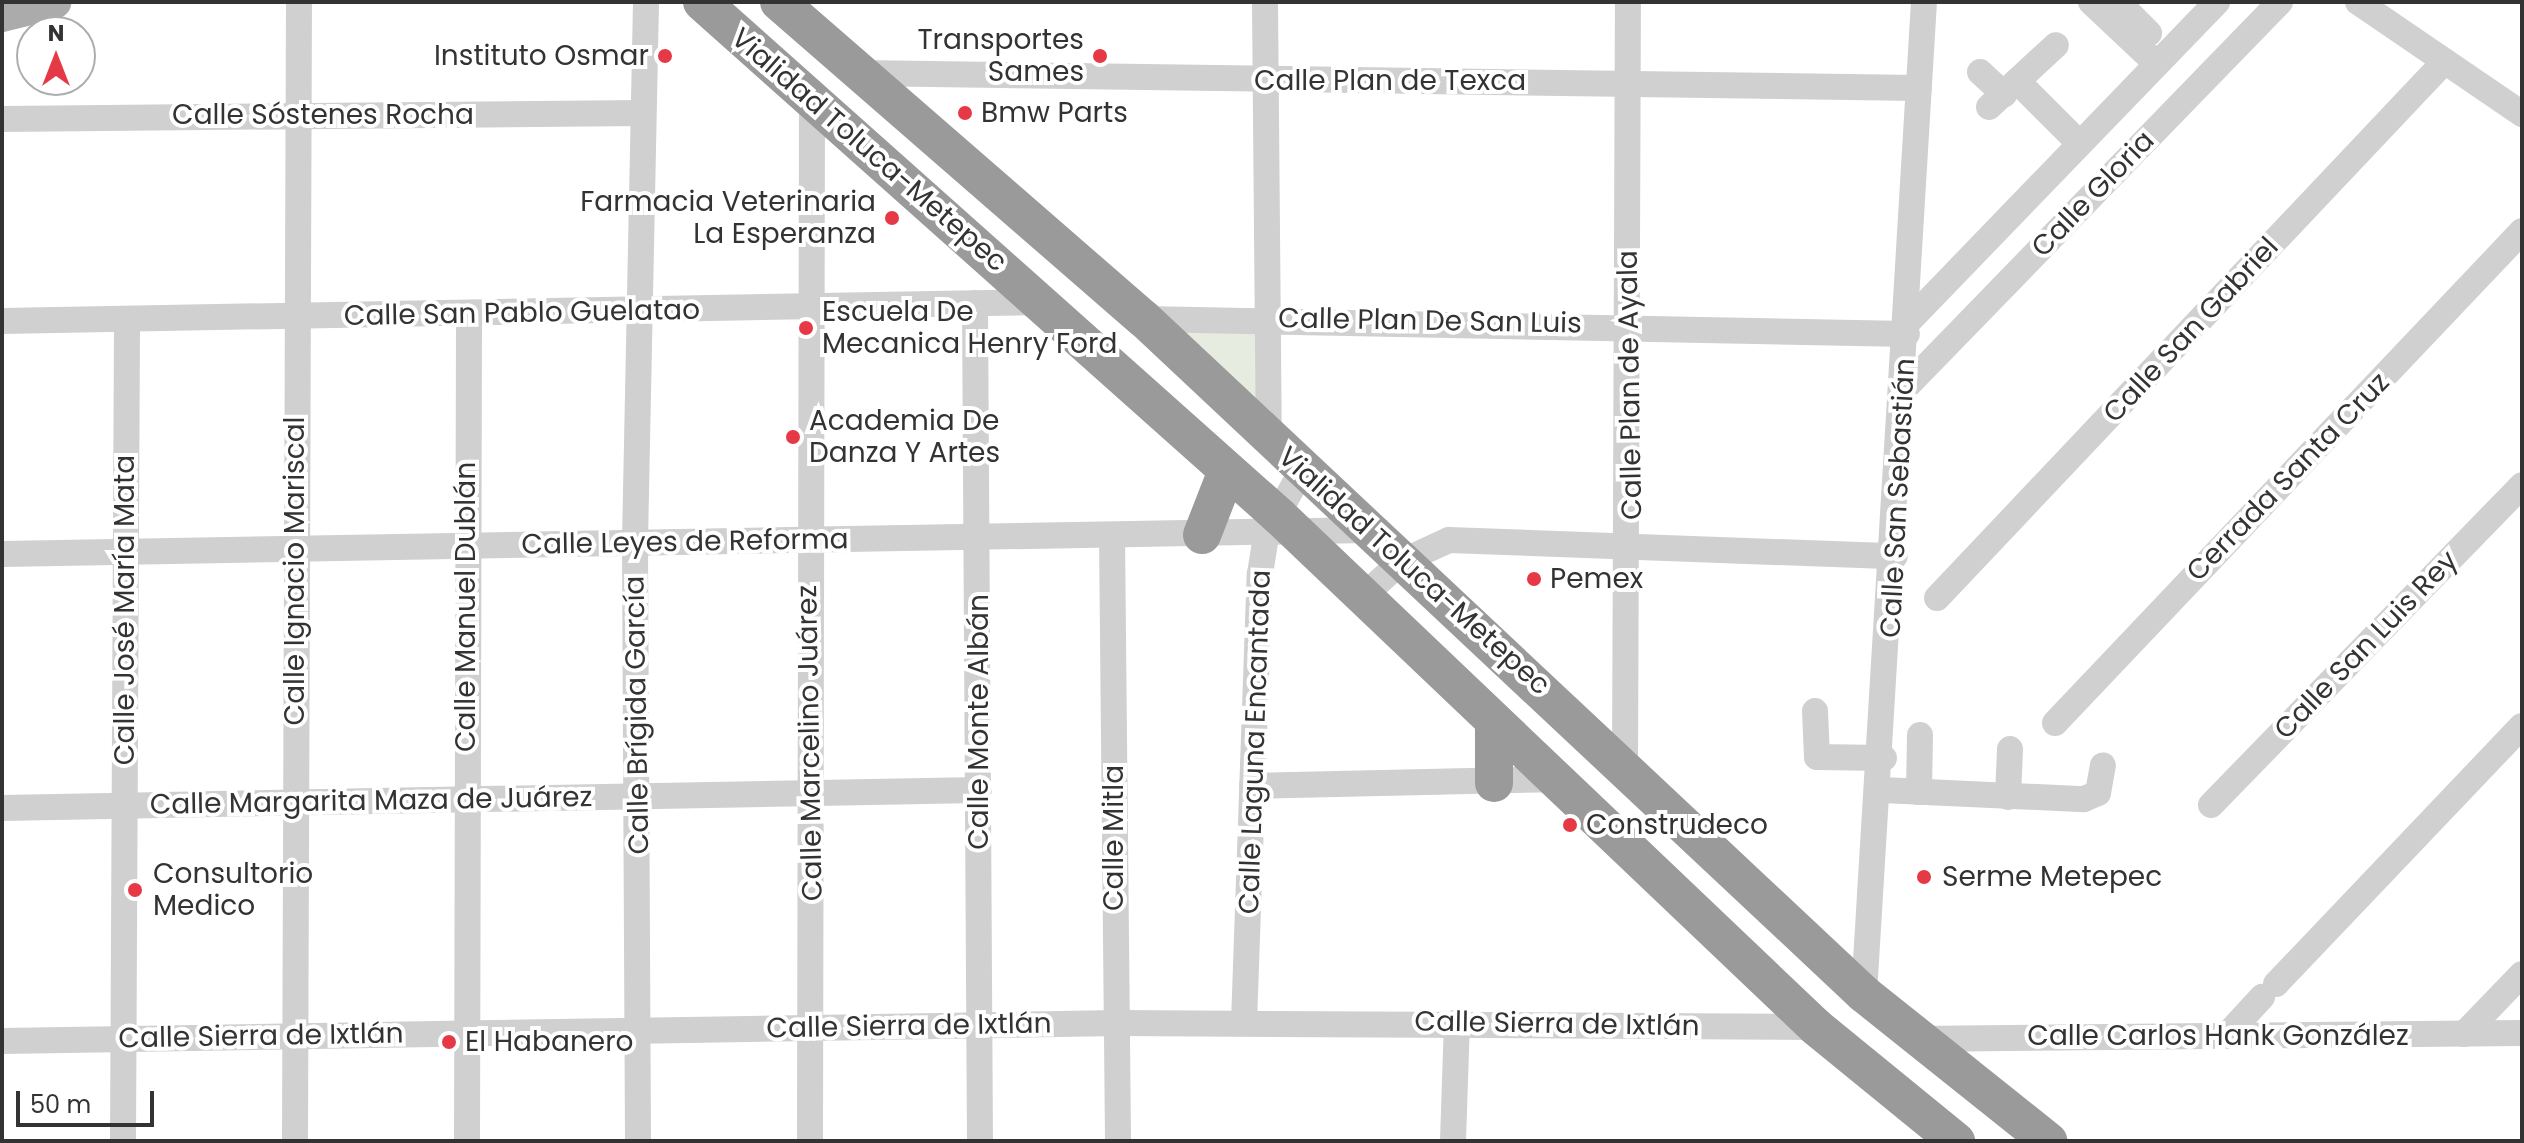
<!DOCTYPE html>
<html>
<head>
<meta charset="utf-8">
<style>
	body { margin:0 }
	#map { position:relative; width:2524px; height:1143px; overflow:hidden; background:#fff; font-family:Poppins,sans-serif }
	div>[style] { position:absolute }
	.green>* { inset:0; background:#e6ecdf }
	.minor>* { height:26px; margin:-13px; padding:0 13px; transform-origin:13px; border-radius:13px; background:#d0d0d0 }
	.major>* { height:34px; margin:-17px; padding:0 17px; transform-origin:17px; border-radius:17px; background:#ababab }
	.highway>* { height:38px; margin:-19px; padding:0 19px; transform-origin:19px; border-radius:19px; background:#9a9a9a }
	.dots>* { width:22px; height:22px; translate:-50% -50%; box-sizing:border-box; border:4px solid #fff; border-radius:50% }
	span { translate:-50% -50%; white-space:nowrap; text-align:center; line-height:1.15; -webkit-text-stroke:8px #fff; paint-order:stroke }
	.poi-label { font-size:28px; color:#333 }
	.right { translate:-100% -50%; text-align:right }
	.left { translate:0 -50%; text-align:left }
	.street-label { font-size:28px; color:#333 }
	.frame { position:absolute; inset:0; border:4px solid #333; pointer-events:none }
	.north { position:absolute; left:16px; top:16px; width:80px; height:80px; box-sizing:border-box; background:#fff; border:2px solid #adadad; border-radius:50%; rotate:0deg; font-size:22px; font-weight:700; line-height:32px; text-align:center; color:#333 }
	.north::after { content:''; display:block; margin:auto; width:28px; height:36px; background:#e63946; clip-path:polygon(50% 0,100% 100%,50% 72%,0 100%) }
	.scale { position:absolute; left:16px; top:1091px; width:138px; height:36px; box-sizing:border-box; border:4px solid #333; border-top:0; padding-left:10px; font-size:24px; line-height:28px; white-space:nowrap; color:#333; -webkit-text-stroke:6px #fff; paint-order:stroke }
</style>
</head>
<body>
<div id="map">
	<div class="green">
		<i style="clip-path:polygon(1175px 328px,1255px 330px,1261px 412px)"></i>
	</div>
	<div class="minor">
		<i style="left:1265px;top:2px;width:439px;rotate:89.5deg"></i>
		<i style="left:2091px;top:2px;width:89px;rotate:43.2deg"></i>
		<i style="left:2118px;top:2px;width:44px;rotate:45deg"></i>
		<i style="left:2358px;top:2px;width:199px;rotate:34.3deg"></i>
		<i style="left:1980px;top:72px;width:33px;rotate:43deg"></i>
		<i style="left:860px;top:73px;width:1059px;rotate:0.81deg"></i>
		<i style="left:2017px;top:81px;width:86px;rotate:45deg"></i>
		<i style="left:1989px;top:107px;width:91px;rotate:-42.8deg"></i>
		<i style="left:2px;top:119px;width:641px;rotate:-0.54deg"></i>
		<i style="left:975px;top:303px;width:838px;rotate:89.66deg"></i>
		<i style="left:1144px;top:319px;width:763px;rotate:1.13deg"></i>
		<i style="left:2px;top:321px;width:1040px;rotate:-1.05deg"></i>
		<i style="left:1908px;top:322px;width:445px;rotate:-46deg"></i>
		<i style="left:1906px;top:387px;width:537px;rotate:-45.83deg"></i>
		<i style="left:1112px;top:536px;width:605px;rotate:89.43deg"></i>
		<i style="left:2px;top:554px;width:1366px;rotate:-1.01deg"></i>
		<i style="left:1361px;top:598px;width:54px;rotate:-42deg"></i>
		<i style="left:1401px;top:562px;width:53px;rotate:-24.6deg"></i>
		<i style="left:1449px;top:540px;width:446px;rotate:2.1deg"></i>
		<i style="left:1937px;top:598px;width:739px;rotate:-46.59deg"></i>
		<i style="left:1815px;top:711px;width:46px;rotate:87.5deg"></i>
		<i style="left:1817px;top:757px;width:67px;rotate:0.9deg"></i>
		<i style="left:2055px;top:723px;width:678px;rotate:-46.49deg"></i>
		<i style="left:1625px;top:768px;width:766px;rotate:-89.78deg"></i>
		<i style="left:1252px;top:786px;width:300px;rotate:-1.3deg"></i>
		<i style="left:1882px;top:790px;width:202px;rotate:2.6deg"></i>
		<i style="left:2084px;top:799px;width:15px;rotate:-23deg"></i>
		<i style="left:2098px;top:793px;width:28px;rotate:-80deg"></i>
		<i style="left:1919px;top:792px;width:57px;rotate:-89deg"></i>
		<i style="left:2008px;top:797px;width:48px;rotate:-87.6deg"></i>
		<i style="left:2211px;top:805px;width:446px;rotate:-45.8deg"></i>
		<i style="left:2px;top:808px;width:977px;rotate:-1.06deg"></i>
		<i style="left:2276px;top:984px;width:356px;rotate:-46.4deg"></i>
		<i style="left:1864px;top:994px;width:994px;rotate:-86.54deg"></i>
		<i style="left:1244px;top:1023px;width:449px;rotate:-88deg"></i>
		<i style="left:1260px;top:574px;width:38px;rotate:-81deg"></i>
		<i style="left:1266px;top:536px;width:75px;rotate:-61.4deg"></i>
		<i style="left:2464px;top:1034px;width:83px;rotate:-46deg"></i>
		<i style="left:2227px;top:1035px;width:52px;rotate:-47.4deg"></i>
		<i style="left:1915px;top:1039px;width:607px;rotate:-0.57deg"></i>
		<i style="left:2px;top:1041px;width:1116px;rotate:-0.92deg"></i>
		<i style="left:1118px;top:1023px;width:698px;rotate:0.33deg"></i>
		<i style="left:123px;top:1141px;width:822px;rotate:-89.72deg"></i>
		<i style="left:295px;top:1141px;width:1139px;rotate:-89.8deg"></i>
		<i style="left:467px;top:1141px;width:828px;rotate:-89.86deg"></i>
		<i style="left:638px;top:1141px;width:600px;rotate:-90.29deg"></i>
		<i style="left:635px;top:541px;width:539px;rotate:-88.83deg"></i>
		<i style="left:810px;top:1141px;width:1036px;rotate:-89.89deg"></i>
		<i style="left:1453px;top:1141px;width:119px;rotate:-88.1deg"></i>
	</div>
	<div class="major">
		<i style="left:2px;top:15px;width:54px;rotate:-14deg"></i>
	</div>
	<div class="highway">
		<i style="left:702px;top:2px;width:773px;rotate:41.7deg"></i>
		<i style="left:1279px;top:516px;width:741px;rotate:43.58deg"></i>
		<i style="left:1816px;top:1027px;width:181px;rotate:39.2deg"></i>
		<i style="left:779px;top:2px;width:483px;rotate:41deg"></i>
		<i style="left:1144px;top:319px;width:987px;rotate:43.15deg"></i>
		<i style="left:1864px;top:994px;width:236px;rotate:38.6deg"></i>
		<i style="left:1202px;top:535px;width:69px;rotate:-68.7deg"></i>
		<i style="left:1494px;top:726px;width:57px;rotate:90deg"></i>
	</div>
	<div class="dots">
		<i style="left:665px;top:56px;background:#e63946"></i>
		<i style="left:1100px;top:56px;background:#e63946"></i>
		<i style="left:965px;top:113px;background:#e63946"></i>
		<i style="left:892px;top:218px;background:#e63946"></i>
		<i style="left:806px;top:328px;background:#e63946"></i>
		<i style="left:793px;top:437px;background:#e63946"></i>
		<i style="left:1534px;top:579px;background:#e63946"></i>
		<i style="left:1570px;top:825px;background:#e63946"></i>
		<i style="left:1924px;top:877px;background:#e63946"></i>
		<i style="left:135px;top:890px;background:#e63946"></i>
		<i style="left:449px;top:1042px;background:#e63946"></i>
	</div>
	<div class="poi-label">
		<span class="right" style="left:1084px;top:56px">Transportes<br>Sames</span>
		<span class="right" style="left:649px;top:56px">Instituto Osmar</span>
		<span class="left" style="left:981px;top:113px">Bmw Parts</span>
		<span class="right" style="left:876px;top:218px">Farmacia Veterinaria<br>La Esperanza</span>
		<span class="left" style="left:822px;top:328px">Escuela De<br>Mecanica Henry Ford</span>
		<span class="left" style="left:809px;top:437px">Academia De<br>Danza Y Artes</span>
		<span class="left" style="left:1550px;top:579px">Pemex</span>
		<span class="left" style="left:1586px;top:825px">Construdeco</span>
		<span class="left" style="left:153px;top:890px">Consultorio<br>Medico</span>
		<span class="left" style="left:1942px;top:877px">Serme Metepec</span>
		<span class="left" style="left:465px;top:1042px">El Habanero</span>
	</div>
	<div class="street-label">
		<span style="left:1390px;top:81px">Calle Plan de Texca</span>
		<span style="left:323px;top:115px">Calle Sóstenes Rocha</span>
		<span style="left:869px;top:150px;rotate:41deg">Vialidad Toluca-Metepec</span>
		<span style="left:2093px;top:194px;rotate:-46deg">Calle Gloria</span>
		<span style="left:522px;top:313px;rotate:-1deg">Calle San Pablo Guelatao</span>
		<span style="left:1430px;top:321px;rotate:1deg">Calle Plan De San Luis</span>
		<span style="left:2191px;top:330px;rotate:-47deg">Calle San Gabriel</span>
		<span style="left:1630px;top:385px;rotate:-91deg">Calle Plan de Ayala</span>
		<span style="left:2288px;top:477px;rotate:-46deg">Cerrada Santa Cruz</span>
		<span style="left:1898px;top:498px;rotate:-87deg">Calle San Sebastián</span>
		<span style="left:685px;top:542px;rotate:-1deg">Calle Leyes de Reforma</span>
		<span style="left:295px;top:571px;rotate:-90deg">Calle Ignacio Mariscal</span>
		<span style="left:1414px;top:571px;rotate:42deg">Vialidad Toluca-Metepec</span>
		<span style="left:466px;top:607px;rotate:-90deg">Calle Manuel Dublán</span>
		<span style="left:125px;top:610px;rotate:-90deg">Calle José María Mata</span>
		<span style="left:2366px;top:645px;rotate:-46deg">Calle San Luis Rey</span>
		<span style="left:637px;top:715px;rotate:-91deg">Calle Brígida García</span>
		<span style="left:979px;top:722px;rotate:-90deg">Calle Monte Albán</span>
		<span style="left:1255px;top:742px;rotate:-88deg">Calle Laguna Encantada</span>
		<span style="left:810px;top:743px;rotate:-91deg">Calle Marcelino Juárez</span>
		<span style="left:371px;top:801px;rotate:-1deg">Calle Margarita Maza de Juárez</span>
		<span style="left:1114px;top:838px;rotate:-90deg">Calle Mitla</span>
		<span style="left:1557px;top:1024px;rotate:1deg">Calle Sierra de Ixtlán</span>
		<span style="left:909px;top:1026px;rotate:-1deg">Calle Sierra de Ixtlán</span>
		<span style="left:261px;top:1036px;rotate:-1deg">Calle Sierra de Ixtlán</span>
		<span style="left:2218px;top:1036px">Calle Carlos Hank González</span>
	</div>
	<div class="frame"></div>
	<div class="north">N</div>
	<div class="scale">50 m</div>
</div>
</body>
</html>
